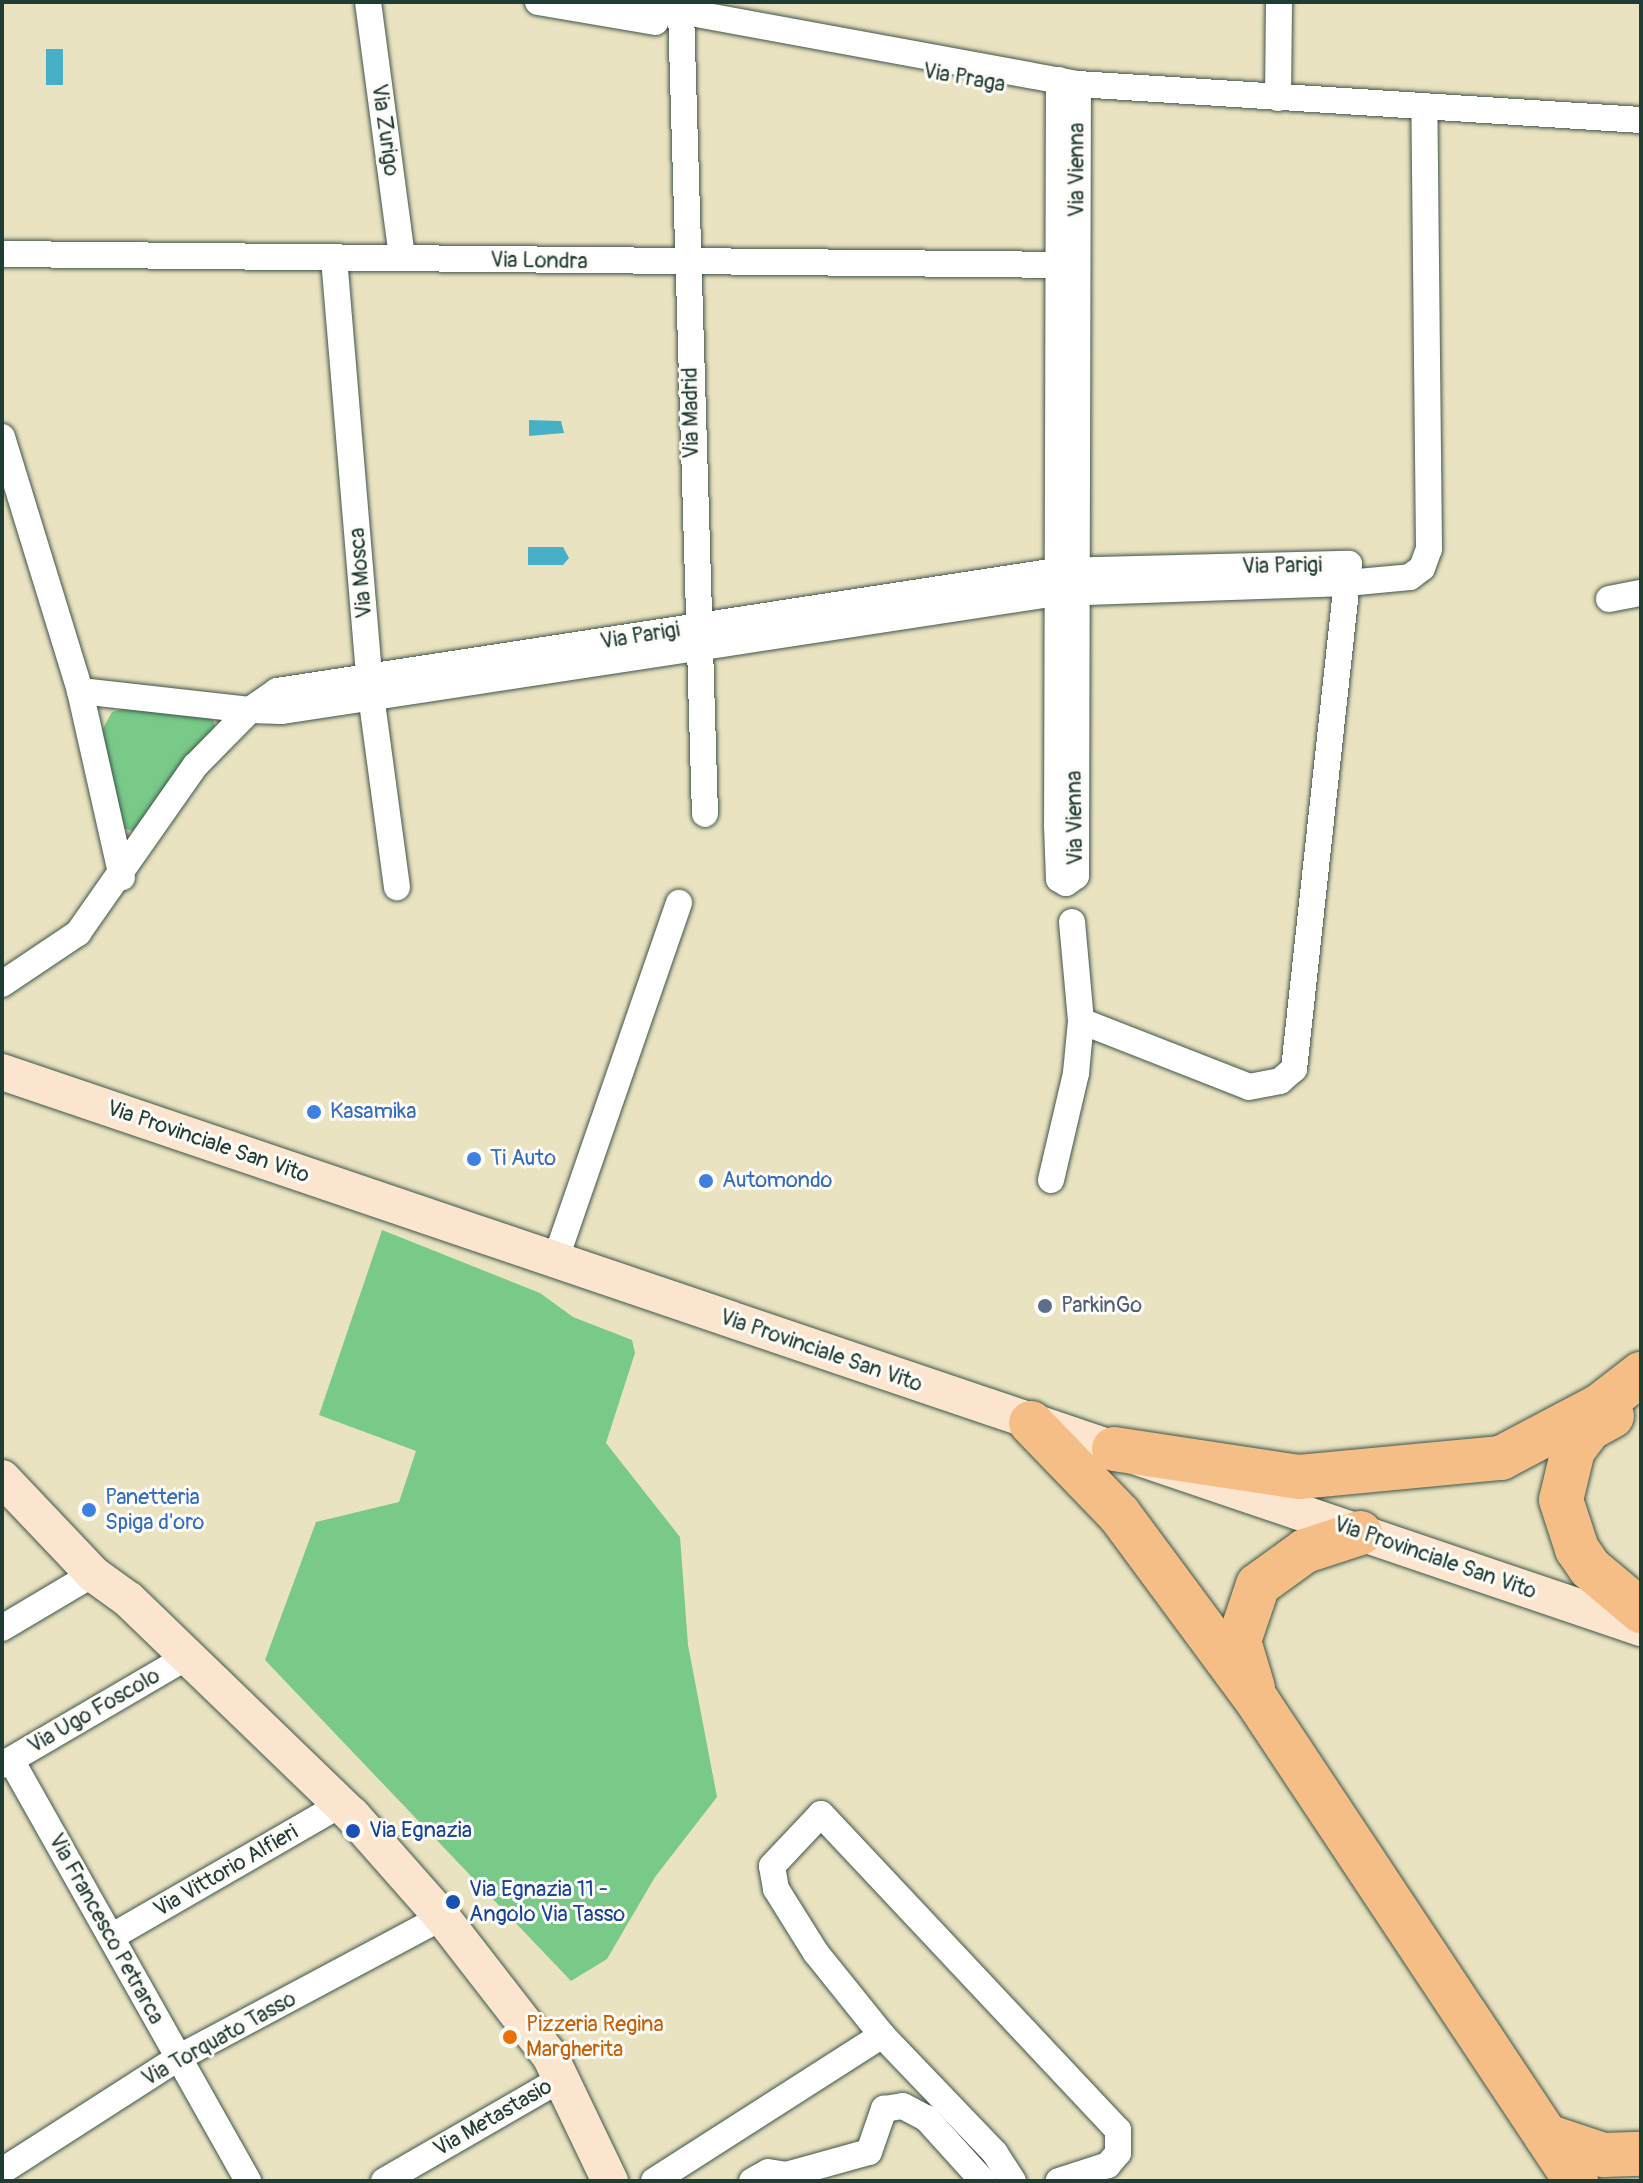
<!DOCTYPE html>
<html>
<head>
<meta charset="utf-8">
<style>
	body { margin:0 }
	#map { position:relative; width:1643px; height:2183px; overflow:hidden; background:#eae3c1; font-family:Pangolin,sans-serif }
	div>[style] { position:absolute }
	.green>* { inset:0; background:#79c989 }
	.water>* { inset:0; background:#47afc6; transform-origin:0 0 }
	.roads { filter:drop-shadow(0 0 2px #3d5649) drop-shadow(0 0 2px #3d5649) }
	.street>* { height:26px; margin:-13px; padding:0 13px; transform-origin:13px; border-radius:13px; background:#fff }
	.secondary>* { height:36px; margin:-18px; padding:0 18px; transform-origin:18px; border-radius:18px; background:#fbe5cf }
	.highway>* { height:44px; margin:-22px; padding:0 22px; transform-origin:22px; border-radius:22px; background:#f6be87 }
	.dots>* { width:22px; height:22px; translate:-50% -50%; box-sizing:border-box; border:4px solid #fdfcf7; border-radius:50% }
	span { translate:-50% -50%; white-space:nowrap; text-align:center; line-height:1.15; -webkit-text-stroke:6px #fdfcf7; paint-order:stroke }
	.street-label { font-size:22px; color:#1f3d34 }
	.shop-label { font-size:22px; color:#366cbe }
	.left { translate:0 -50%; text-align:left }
	.service-label { font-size:22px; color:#4e5e75 }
	.transit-label { font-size:22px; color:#164399 }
	.food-label { font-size:22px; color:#c56008 }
	.frame { position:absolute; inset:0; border:4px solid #1f3d34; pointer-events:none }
</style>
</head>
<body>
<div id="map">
	<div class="green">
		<i style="clip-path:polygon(123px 709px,212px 716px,215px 726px,139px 830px,132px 831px,123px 828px,100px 734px,112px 712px)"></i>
		<i style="clip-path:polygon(382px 1230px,540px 1293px,573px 1317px,632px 1340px,635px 1353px,606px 1443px,680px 1537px,688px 1645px,717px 1797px,655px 1877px,607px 1959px,571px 1981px,265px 1660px,316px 1522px,399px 1502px,416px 1451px,319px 1415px)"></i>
	</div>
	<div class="water">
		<i style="left:46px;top:49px;width:17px;height:36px"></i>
		<i style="clip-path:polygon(529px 420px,561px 421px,564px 433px,529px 436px)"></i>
		<i style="clip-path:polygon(563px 547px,569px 558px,563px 565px,528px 565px,528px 547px)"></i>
	</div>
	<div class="roads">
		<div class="street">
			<i style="left:368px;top:2px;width:258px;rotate:82.4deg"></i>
			<i style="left:538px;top:2px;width:119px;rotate:9.7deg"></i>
			<i style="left:631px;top:2px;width:454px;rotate:10.4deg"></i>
			<i style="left:1078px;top:84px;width:564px;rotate:3.66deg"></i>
			<i style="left:681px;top:11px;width:803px;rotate:88.29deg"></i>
			<i style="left:1059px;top:80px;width:745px;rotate:90.15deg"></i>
			<i style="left:1057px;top:825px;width:54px;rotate:87.9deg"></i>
			<i style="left:1059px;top:879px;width:8px;rotate:30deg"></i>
			<i style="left:1066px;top:883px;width:12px;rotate:-35deg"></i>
			<i style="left:1076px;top:876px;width:792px;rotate:-89.86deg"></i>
			<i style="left:1278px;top:98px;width:96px;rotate:-89.4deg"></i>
			<i style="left:2px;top:254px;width:1075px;rotate:0.59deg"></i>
			<i style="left:334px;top:258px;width:439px;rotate:85.2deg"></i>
			<i style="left:371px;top:695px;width:194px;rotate:82.3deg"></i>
			<i style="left:2px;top:437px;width:266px;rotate:72.9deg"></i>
			<i style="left:80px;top:691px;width:191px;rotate:77.3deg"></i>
			<i style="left:1609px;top:599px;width:33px;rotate:-11deg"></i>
			<i style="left:1072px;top:922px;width:99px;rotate:84.8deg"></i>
			<i style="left:1081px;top:1021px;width:180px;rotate:21.4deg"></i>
			<i style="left:1249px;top:1087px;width:32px;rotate:-11deg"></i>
			<i style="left:1280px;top:1081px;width:18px;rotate:-41deg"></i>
			<i style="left:1294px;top:1069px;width:489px;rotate:-83.8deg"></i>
			<i style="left:1347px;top:583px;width:63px;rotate:-5.4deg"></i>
			<i style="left:1410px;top:577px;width:15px;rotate:-37deg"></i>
			<i style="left:1422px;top:568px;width:20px;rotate:-70deg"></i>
			<i style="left:1429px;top:549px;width:441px;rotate:-90.6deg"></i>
			<i style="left:2px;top:984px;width:92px;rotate:-33.9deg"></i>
			<i style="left:78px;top:933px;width:204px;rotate:-55deg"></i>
			<i style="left:195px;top:766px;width:78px;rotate:-45.5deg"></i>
			<i style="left:250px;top:710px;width:33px;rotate:-35deg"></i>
			<i style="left:277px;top:691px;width:789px;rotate:-8.75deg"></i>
			<i style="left:1057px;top:571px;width:292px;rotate:-1.4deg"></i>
			<i style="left:1349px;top:564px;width:19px;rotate:96deg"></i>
			<i style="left:1347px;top:583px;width:290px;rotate:178deg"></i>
			<i style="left:1057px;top:593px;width:785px;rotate:171.35deg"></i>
			<i style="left:281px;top:711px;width:31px;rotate:-178deg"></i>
			<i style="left:250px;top:710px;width:171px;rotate:-173.6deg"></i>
			<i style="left:1051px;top:1180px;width:110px;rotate:-76.8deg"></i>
			<i style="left:1076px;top:1073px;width:52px;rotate:-84.5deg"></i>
			<i style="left:555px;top:1261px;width:379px;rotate:-70.9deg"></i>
			<i style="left:2px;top:1628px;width:106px;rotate:-30.7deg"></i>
			<i style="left:11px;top:1760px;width:483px;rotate:60.6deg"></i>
			<i style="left:2px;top:1765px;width:214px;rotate:-30.3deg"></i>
			<i style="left:111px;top:1937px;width:266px;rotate:-30deg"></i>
			<i style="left:2px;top:2171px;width:209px;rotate:-32.7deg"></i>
			<i style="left:178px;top:2058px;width:299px;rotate:-28.1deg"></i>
			<i style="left:384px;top:2181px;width:204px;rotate:-30deg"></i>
			<i style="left:654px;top:2181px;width:271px;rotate:-32.6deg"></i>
			<i style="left:752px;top:2181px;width:18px;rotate:-29deg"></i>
			<i style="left:768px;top:2172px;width:18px;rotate:9deg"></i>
			<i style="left:786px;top:2175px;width:86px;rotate:-15.5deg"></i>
			<i style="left:869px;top:2152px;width:46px;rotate:-70.8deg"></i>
			<i style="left:884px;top:2109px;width:19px;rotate:-9deg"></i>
			<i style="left:903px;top:2106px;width:26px;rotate:28deg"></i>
			<i style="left:926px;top:2118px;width:85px;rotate:47.9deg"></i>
			<i style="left:1013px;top:2181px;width:33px;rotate:-123deg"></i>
			<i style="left:995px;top:2153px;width:163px;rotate:-133.8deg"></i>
			<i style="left:882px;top:2035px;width:105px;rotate:-128.8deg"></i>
			<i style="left:816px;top:1953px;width:75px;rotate:-122deg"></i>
			<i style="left:776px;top:1889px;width:23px;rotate:-100deg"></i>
			<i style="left:772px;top:1866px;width:71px;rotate:-46.7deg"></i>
			<i style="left:821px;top:1814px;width:434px;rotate:46.8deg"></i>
			<i style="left:1118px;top:2130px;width:23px;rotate:90deg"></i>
			<i style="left:1118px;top:2153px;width:16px;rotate:130deg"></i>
			<i style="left:1108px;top:2165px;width:52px;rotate:161.9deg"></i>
		</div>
		<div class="secondary">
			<i style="left:2px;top:1072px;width:1731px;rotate:18.74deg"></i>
			<i style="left:2px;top:1478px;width:132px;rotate:46.5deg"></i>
			<i style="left:93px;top:1574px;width:44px;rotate:35.8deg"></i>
			<i style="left:129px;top:1600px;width:310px;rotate:44deg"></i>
			<i style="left:352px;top:1815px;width:136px;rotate:48.6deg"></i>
			<i style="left:442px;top:1917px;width:176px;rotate:52.2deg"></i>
			<i style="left:550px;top:2056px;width:139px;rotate:64.4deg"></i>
		</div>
		<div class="highway">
			<i style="left:1612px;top:1416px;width:26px;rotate:151deg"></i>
			<i style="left:1589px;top:1429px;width:26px;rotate:127deg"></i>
			<i style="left:1573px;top:1450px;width:51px;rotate:103.5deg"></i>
			<i style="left:1561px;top:1500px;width:52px;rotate:71.9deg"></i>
			<i style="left:1577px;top:1549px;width:23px;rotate:56deg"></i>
			<i style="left:1590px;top:1568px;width:67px;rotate:40.1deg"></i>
			<i style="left:1031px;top:1423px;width:127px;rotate:46deg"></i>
			<i style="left:1119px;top:1514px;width:234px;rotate:53.5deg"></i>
			<i style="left:1258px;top:1702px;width:575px;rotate:56.42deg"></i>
			<i style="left:1114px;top:1449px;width:187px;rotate:8.6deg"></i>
			<i style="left:1299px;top:1477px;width:203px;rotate:-5.4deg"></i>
			<i style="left:1501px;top:1458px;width:113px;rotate:-27.9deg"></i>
			<i style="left:1601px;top:1405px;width:51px;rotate:-37.8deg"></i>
			<i style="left:1253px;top:1688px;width:49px;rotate:-106.6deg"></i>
			<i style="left:1239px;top:1641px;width:59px;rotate:-71.3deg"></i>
			<i style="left:1258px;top:1585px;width:58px;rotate:-35.9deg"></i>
			<i style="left:1305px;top:1551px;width:58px;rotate:-18.1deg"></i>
			<i style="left:1546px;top:2136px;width:60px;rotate:18.4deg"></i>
			<i style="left:1603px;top:2155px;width:38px;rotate:-2deg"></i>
		</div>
	</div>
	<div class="dots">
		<i style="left:314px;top:1112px;background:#3f7fe0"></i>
		<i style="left:474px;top:1159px;background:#3f7fe0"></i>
		<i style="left:706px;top:1181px;background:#3f7fe0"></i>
		<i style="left:1045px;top:1306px;background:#5c6f8a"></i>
		<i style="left:89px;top:1510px;background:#3f7fe0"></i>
		<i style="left:353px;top:1831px;background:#1a4fb4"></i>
		<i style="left:453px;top:1902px;background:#1a4fb4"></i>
		<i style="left:510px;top:2037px;background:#e8710a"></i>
	</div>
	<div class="street-label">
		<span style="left:964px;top:78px;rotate:10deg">Via Praga</span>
		<span style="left:385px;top:130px;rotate:82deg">Via Zurigo</span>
		<span style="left:1077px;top:170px;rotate:-90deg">Via Vienna</span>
		<span style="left:539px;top:261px;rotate:1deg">Via Londra</span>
		<span style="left:691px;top:413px;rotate:-91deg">Via Madrid</span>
		<span style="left:1282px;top:566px;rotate:-1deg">Via Parigi</span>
		<span style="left:361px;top:573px;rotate:-95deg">Via Mosca</span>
		<span style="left:640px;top:636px;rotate:-9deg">Via Parigi</span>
		<span style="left:1075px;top:818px;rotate:-91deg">Via Vienna</span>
		<span style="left:208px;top:1142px;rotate:19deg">Via Provinciale San Vito</span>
		<span style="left:821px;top:1351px;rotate:19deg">Via Provinciale San Vito</span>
		<span style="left:1435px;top:1558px;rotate:19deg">Via Provinciale San Vito</span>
		<span style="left:94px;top:1711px;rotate:-30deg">Via Ugo Foscolo</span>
		<span style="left:226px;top:1871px;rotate:-30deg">Via Vittorio Alfieri</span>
		<span style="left:106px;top:1929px;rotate:61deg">Via Francesco Petrarca</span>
		<span style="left:219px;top:2039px;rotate:-29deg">Via Torquato Tasso</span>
		<span style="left:493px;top:2118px;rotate:-30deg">Via Metastasio</span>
	</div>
	<div class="shop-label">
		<span class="left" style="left:330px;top:1112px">Kasamika</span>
		<span class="left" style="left:490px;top:1159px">Ti Auto</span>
		<span class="left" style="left:722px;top:1181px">Automondo</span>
		<span class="left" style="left:105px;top:1510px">Panetteria<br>Spiga d'oro</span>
	</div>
	<div class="service-label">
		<span class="left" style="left:1061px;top:1306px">ParkinGo</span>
	</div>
	<div class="transit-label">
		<span class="left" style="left:369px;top:1831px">Via Egnazia</span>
		<span class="left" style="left:469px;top:1902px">Via Egnazia 11 -<br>Angolo Via Tasso</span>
	</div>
	<div class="food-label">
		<span class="left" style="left:526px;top:2037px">Pizzeria Regina<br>Margherita</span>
	</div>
	<div class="frame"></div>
</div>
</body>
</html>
